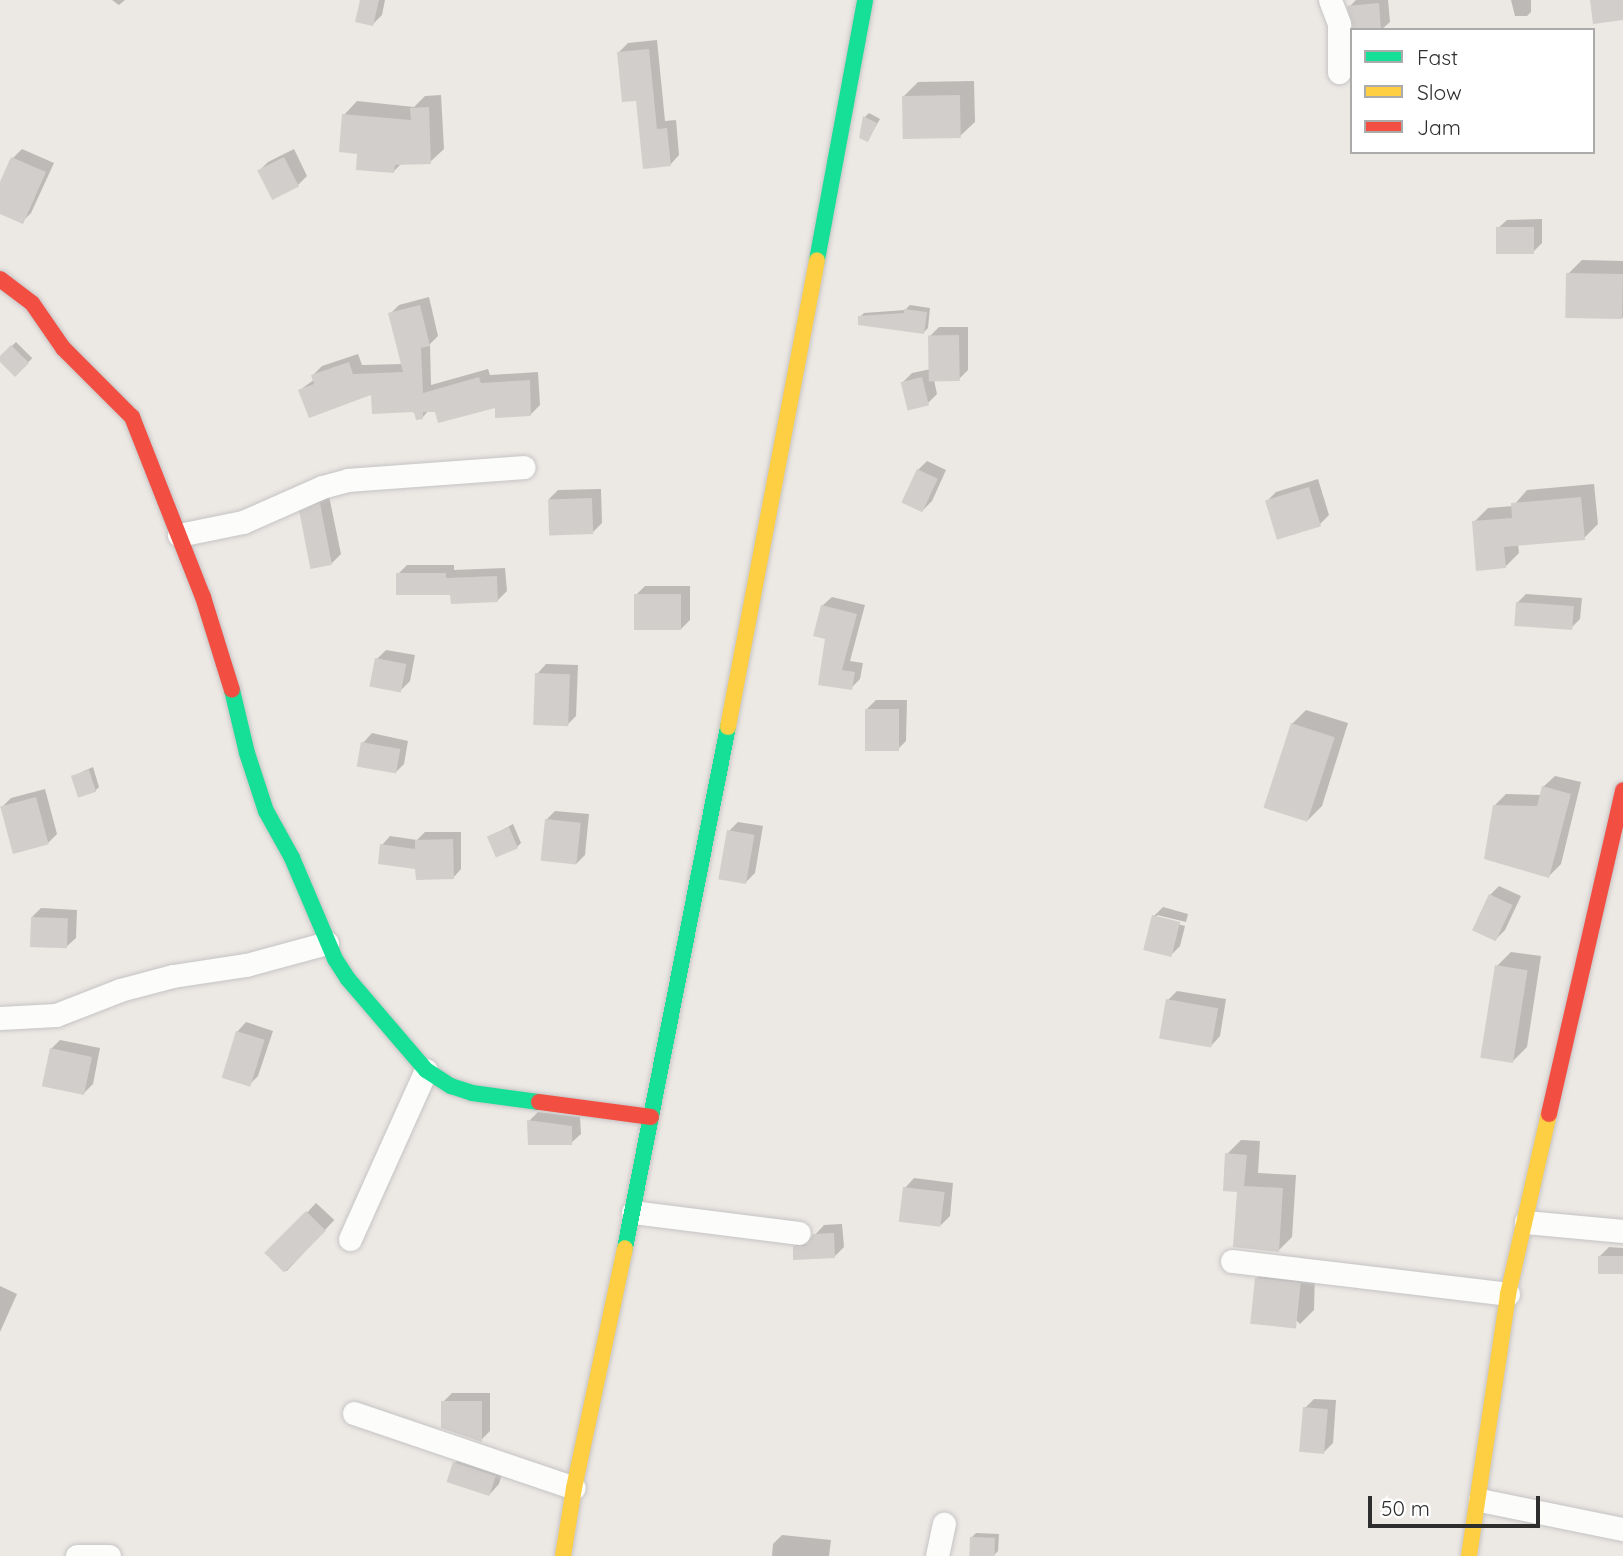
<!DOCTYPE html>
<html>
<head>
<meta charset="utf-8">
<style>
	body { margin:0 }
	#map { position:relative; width:1623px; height:1556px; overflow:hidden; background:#ece8e4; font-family:Quicksand,sans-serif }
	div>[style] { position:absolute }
	.shadow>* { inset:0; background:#0003; transform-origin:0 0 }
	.building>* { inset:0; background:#d1cecb; transform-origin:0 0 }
	.roads { filter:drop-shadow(0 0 2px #c5c4c5) drop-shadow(0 0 2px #c5c4c5) }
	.street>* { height:23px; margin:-11.5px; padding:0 11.5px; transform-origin:11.5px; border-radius:11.5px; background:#fcfcfb }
	.fast>* { height:16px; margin:-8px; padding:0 8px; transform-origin:8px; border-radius:8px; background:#16e098 }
	.slow>* { height:16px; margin:-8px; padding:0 8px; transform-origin:8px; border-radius:8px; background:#ffcf43 }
	.jam>* { height:16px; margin:-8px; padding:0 8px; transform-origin:8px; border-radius:8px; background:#f24e42 }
	span { translate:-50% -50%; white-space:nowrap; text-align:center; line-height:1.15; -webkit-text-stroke:5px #fff; paint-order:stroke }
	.legend { position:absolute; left:1350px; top:28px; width:245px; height:126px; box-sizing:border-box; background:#fff; border:2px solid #ababab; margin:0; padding:9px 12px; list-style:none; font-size:21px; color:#2e2e2e }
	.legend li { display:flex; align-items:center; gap:14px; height:35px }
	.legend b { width:35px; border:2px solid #ababab }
	.scale { position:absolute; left:1368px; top:1496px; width:172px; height:32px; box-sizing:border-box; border:4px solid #2e2e2e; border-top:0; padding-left:9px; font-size:21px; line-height:24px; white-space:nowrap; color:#2e2e2e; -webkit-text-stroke:5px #fff; paint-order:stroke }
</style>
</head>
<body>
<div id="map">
	<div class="shadow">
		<i style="clip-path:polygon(112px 0,125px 0,119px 5px)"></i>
		<i style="clip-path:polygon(362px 0,385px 0,382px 15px,373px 24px)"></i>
		<i style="clip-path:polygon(1356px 0,1388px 0,1390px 22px,1381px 30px,1354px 30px,1349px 7px)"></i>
		<i style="clip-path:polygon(1511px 0,1531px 0,1531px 12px,1527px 16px,1515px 16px)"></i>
		<i style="clip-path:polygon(657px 40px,665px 121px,676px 120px,679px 155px,670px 165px,619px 52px,628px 43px)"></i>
		<i style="clip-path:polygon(974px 81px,975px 122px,960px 136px,904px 96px,918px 82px)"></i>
		<i style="clip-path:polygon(441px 95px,444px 149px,430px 162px,402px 163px,393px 172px,344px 115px,357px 101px,414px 107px,425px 96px)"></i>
		<i style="clip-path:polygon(869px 113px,880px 119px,868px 140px,861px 137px,865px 117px)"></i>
		<i style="clip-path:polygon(22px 149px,54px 163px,31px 213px,22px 222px,0 212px,0 187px,13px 158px)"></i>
		<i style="clip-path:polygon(294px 149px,307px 176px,298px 185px,259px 171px,268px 162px)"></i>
		<i style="clip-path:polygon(1542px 219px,1542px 243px,1533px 252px,1497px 229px,1507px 220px)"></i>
		<i style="clip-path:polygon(1582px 260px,1623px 261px,1623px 318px,1568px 274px)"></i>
		<i style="clip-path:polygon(429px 297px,438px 336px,430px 344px,431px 385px,488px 369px,490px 375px,538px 372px,540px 405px,531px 414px,496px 406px,429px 410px,423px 417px,373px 393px,300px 390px,315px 379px,313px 375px,322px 366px,358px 354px,362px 365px,403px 364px,390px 314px,399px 305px)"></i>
		<i style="clip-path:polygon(910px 305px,930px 308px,928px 328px,924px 332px,860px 317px,864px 313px,905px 310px)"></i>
		<i style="clip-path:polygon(939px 327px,968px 327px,968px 370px,959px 379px,934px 380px,937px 394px,928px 403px,903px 382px,912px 373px,931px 369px,930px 336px)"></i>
		<i style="left:16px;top:342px;width:23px;height:23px;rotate:45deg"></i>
		<i style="clip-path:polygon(927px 461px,946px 470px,932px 501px,923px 510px,918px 470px)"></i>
		<i style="clip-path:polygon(1318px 479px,1329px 515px,1320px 524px,1267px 501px,1276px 492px)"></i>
		<i style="clip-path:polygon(1594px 484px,1598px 524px,1584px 538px,1518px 544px,1519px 553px,1505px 567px,1474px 522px,1488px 508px,1513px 506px,1527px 490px)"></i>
		<i style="clip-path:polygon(601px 489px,602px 523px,593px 532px,549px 499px,558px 490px)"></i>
		<i style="clip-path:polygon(329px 496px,341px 554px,332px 563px,302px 513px,311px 503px)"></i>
		<i style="clip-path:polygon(407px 565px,454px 565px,454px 570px,505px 568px,507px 591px,497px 601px,398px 574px)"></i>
		<i style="clip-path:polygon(645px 586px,690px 586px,690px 620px,681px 629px,636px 595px)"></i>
		<i style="clip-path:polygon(1526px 594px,1582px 598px,1580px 619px,1571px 628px,1517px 603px)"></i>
		<i style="clip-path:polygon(832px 597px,865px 605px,850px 661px,863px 663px,860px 679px,851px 688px,820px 683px,827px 638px,822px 606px)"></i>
		<i style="clip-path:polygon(386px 650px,415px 655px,410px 681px,401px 690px,377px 659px)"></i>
		<i style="clip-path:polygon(546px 664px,578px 665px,576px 716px,567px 725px,537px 674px)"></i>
		<i style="clip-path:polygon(876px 700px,907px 700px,906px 741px,897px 750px,867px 709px)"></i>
		<i style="clip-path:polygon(1306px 710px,1348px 723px,1322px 806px,1308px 820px,1292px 724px)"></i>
		<i style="clip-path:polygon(372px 733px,408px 741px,404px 764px,395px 773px,363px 743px)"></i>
		<i style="clip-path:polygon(93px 767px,99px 787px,95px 791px,73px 776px)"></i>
		<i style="clip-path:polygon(1555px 776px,1581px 782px,1561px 864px,1549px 876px,1494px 806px,1506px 794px,1541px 795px,1543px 787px)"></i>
		<i style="clip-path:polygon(45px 789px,57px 834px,48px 843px,2px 807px,11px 798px)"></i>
		<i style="clip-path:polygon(555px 811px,589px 814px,585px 855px,576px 864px,546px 820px)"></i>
		<i style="clip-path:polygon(738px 822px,763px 826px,755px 873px,746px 882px,729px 831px)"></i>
		<i style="clip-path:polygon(513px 824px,521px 843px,517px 847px,489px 837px)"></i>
		<i style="clip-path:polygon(425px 832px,461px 832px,461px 869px,453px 878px,417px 868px,382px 845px,390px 836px,417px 840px)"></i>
		<i style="clip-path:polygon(1499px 886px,1521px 896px,1505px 930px,1496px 939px,1490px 895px)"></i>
		<i style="clip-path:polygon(1163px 907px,1188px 914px,1186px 922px,1157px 915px,1157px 918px,1185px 926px,1180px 946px,1171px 955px,1154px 916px)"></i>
		<i style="clip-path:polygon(41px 908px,77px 910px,76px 938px,66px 947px,32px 917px)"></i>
		<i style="clip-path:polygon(1511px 952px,1541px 956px,1527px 1047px,1513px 1061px,1497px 966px)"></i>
		<i style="clip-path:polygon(1177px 991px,1226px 999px,1220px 1036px,1211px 1046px,1168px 1000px)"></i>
		<i style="clip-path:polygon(246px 1022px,273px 1031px,258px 1076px,249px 1085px,237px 1032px)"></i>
		<i style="clip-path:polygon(60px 1040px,100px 1048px,93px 1084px,84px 1093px,51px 1049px)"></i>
		<i style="clip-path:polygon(538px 1112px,580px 1117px,581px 1134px,571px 1143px,529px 1121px)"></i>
		<i style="clip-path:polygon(1241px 1140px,1260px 1141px,1258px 1173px,1296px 1175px,1292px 1237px,1278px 1251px,1239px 1190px,1227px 1154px)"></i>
		<i style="clip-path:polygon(914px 1178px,953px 1183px,950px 1216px,941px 1225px,905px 1188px)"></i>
		<i style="left:316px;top:1203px;width:25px;height:70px;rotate:43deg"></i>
		<i style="clip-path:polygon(842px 1224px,844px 1247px,835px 1256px,794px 1247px,804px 1238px,813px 1237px,824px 1225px)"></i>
		<i style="clip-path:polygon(1609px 1247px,1623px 1248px,1623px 1273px,1600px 1256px)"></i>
		<i style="clip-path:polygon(1270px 1265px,1315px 1270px,1314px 1310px,1300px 1324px,1256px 1279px)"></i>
		<i style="clip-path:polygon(0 1286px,17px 1294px,0 1332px)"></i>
		<i style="clip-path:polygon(452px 1393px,490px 1393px,490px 1431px,481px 1440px,443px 1402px)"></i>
		<i style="clip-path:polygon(1314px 1399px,1336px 1400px,1333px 1443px,1324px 1452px,1305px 1408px)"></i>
		<i style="clip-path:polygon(464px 1453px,504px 1467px,499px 1484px,490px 1494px,449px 1480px,455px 1463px)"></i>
		<i style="clip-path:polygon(976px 1533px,999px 1534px,998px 1551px,994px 1555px,972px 1537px)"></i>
		<i style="clip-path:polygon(782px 1535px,831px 1540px,829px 1556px,772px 1556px,773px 1544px)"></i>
	</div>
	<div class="building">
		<i style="clip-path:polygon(360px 0,379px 0,373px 26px,355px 22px)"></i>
		<i style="clip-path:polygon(1590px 0,1623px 0,1623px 20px,1593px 24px)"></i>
		<i style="clip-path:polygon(1379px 3px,1381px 30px,1353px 30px,1347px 6px)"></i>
		<i style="clip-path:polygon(649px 49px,657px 129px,667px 128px,671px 166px,643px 169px,636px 101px,622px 102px,617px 52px)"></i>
		<i style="left:960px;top:95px;width:43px;height:58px;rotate:89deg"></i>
		<i style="clip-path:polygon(429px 107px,431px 164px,395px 165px,394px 173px,356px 170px,357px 154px,339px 152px,342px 114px,411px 120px,410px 108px)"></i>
		<i style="clip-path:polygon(863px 116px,877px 123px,868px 142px,859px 138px)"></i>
		<i style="clip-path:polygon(11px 157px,46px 172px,23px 224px,0 214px,0 182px)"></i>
		<i style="left:284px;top:157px;width:33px;height:30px;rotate:63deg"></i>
		<i style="left:1534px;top:227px;width:27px;height:38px;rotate:90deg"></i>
		<i style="left:1566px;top:273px;width:57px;height:45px;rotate:1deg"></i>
		<i style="clip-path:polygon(420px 305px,430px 346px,421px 348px,423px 393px,479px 377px,481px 383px,530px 380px,531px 416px,495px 418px,495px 408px,438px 423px,435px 412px,423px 412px,423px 419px,416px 420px,414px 412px,372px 414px,371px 395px,309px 418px,298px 390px,314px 384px,311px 375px,349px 362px,353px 374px,403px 372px,388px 313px)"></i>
		<i style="clip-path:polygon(904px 309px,927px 312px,924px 334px,858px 325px,858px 316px,904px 313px)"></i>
		<i style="left:959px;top:335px;width:46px;height:31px;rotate:89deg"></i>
		<i style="clip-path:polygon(11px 345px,29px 363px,15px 377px,0 362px,0 356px)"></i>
		<i style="left:922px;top:377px;width:29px;height:22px;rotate:76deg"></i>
		<i style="left:917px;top:469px;width:23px;height:37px;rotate:25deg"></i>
		<i style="left:1309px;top:487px;width:41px;height:46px;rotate:73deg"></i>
		<i style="clip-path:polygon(1581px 497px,1585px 540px,1504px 547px,1506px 568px,1476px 571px,1472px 521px,1512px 518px,1511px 503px)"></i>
		<i style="left:592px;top:498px;width:36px;height:44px;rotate:88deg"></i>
		<i style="left:320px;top:503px;width:63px;height:22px;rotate:79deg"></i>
		<i style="clip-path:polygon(396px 573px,446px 573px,446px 578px,497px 576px,498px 602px,451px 604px,450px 595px,396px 595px)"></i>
		<i style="left:681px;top:594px;width:36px;height:47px;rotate:90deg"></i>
		<i style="left:1516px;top:602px;width:58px;height:24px;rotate:4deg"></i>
		<i style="clip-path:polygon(821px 605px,857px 614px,842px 670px,855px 672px,852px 690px,818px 685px,825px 639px,813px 636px)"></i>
		<i style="left:375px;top:658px;width:32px;height:29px;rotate:11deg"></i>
		<i style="left:535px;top:673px;width:35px;height:52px;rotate:2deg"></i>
		<i style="left:865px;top:709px;width:34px;height:42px"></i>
		<i style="left:1291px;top:723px;width:46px;height:89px;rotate:18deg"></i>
		<i style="left:361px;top:742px;width:40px;height:25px;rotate:10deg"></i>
		<i style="left:89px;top:770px;width:23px;height:19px;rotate:72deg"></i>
		<i style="clip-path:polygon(1542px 786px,1571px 794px,1549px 878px,1484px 859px,1493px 805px,1537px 806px)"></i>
		<i style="left:36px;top:797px;width:49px;height:37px;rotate:75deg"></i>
		<i style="left:545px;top:819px;width:36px;height:42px;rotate:6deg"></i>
		<i style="left:509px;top:827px;width:23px;height:24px;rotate:67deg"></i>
		<i style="left:727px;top:830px;width:28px;height:50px;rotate:10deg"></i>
		<i style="clip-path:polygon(453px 839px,454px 879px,416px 880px,415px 869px,378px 864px,380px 844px,415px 849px,415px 840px)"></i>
		<i style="left:1489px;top:894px;width:26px;height:40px;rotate:25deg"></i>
		<i style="left:1152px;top:915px;width:29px;height:36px;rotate:14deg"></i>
		<i style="left:31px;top:917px;width:37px;height:30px;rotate:2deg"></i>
		<i style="left:1495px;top:965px;width:33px;height:94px;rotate:9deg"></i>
		<i style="left:1166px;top:999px;width:53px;height:40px;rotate:10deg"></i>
		<i style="left:236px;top:1031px;width:30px;height:49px;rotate:17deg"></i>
		<i style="left:50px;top:1048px;width:43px;height:39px;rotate:12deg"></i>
		<i style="clip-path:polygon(527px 1120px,572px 1126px,572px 1145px,528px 1145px)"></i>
		<i style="clip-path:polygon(1225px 1153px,1247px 1155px,1244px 1186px,1283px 1188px,1279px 1252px,1233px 1247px,1237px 1192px,1223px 1191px)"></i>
		<i style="left:903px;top:1187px;width:42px;height:35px;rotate:7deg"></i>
		<i style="left:306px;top:1211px;width:28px;height:59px;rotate:45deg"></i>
		<i style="clip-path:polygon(834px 1233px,835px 1258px,793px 1260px,793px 1246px,805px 1246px,813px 1234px)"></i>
		<i style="left:1598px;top:1256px;width:25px;height:18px"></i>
		<i style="left:1255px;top:1278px;width:46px;height:46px;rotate:6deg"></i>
		<i style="clip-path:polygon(441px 1401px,482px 1401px,482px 1442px,441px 1428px)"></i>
		<i style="left:1303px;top:1407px;width:25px;height:45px;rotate:5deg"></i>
		<i style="left:453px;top:1462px;width:45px;height:21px;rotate:18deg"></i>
		<i style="left:970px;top:1537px;width:25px;height:19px;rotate:2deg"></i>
	</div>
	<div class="roads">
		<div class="street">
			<i style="left:1330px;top:0;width:26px;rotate:69deg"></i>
			<i style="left:1339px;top:24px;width:48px;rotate:90deg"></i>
			<i style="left:179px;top:535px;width:65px;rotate:-11.5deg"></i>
			<i style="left:243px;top:522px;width:86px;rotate:-23.9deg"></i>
			<i style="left:322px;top:487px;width:27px;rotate:-15deg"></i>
			<i style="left:348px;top:480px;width:176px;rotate:-4.2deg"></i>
			<i style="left:0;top:1018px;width:56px;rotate:-3.1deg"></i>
			<i style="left:56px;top:1015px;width:69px;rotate:-21.3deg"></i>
			<i style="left:120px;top:990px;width:55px;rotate:-14.8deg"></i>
			<i style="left:173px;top:976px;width:74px;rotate:-8.6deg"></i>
			<i style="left:246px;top:965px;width:84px;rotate:-15.2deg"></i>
			<i style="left:633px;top:1212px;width:167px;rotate:7.2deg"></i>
			<i style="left:1526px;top:1222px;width:97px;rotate:5.3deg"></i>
			<i style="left:350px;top:1239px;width:185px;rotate:-65.8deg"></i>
			<i style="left:1232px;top:1261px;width:278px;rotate:6.8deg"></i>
			<i style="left:354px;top:1413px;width:232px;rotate:18.8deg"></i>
			<i style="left:1480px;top:1500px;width:146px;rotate:11.5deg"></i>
			<i style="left:77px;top:1556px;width:32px"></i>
			<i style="left:937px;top:1556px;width:33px;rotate:-78deg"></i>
		</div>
		<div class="fast">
			<i style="left:817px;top:260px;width:264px;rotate:-79.5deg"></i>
			<i style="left:232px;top:690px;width:65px;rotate:76.6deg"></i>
			<i style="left:247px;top:753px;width:61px;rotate:71.9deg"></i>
			<i style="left:266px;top:811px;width:54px;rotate:61deg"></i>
			<i style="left:292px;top:858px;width:110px;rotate:66.9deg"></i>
			<i style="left:335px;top:959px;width:24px;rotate:57deg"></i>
			<i style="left:348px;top:979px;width:120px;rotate:49.4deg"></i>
			<i style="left:426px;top:1070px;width:30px;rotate:33deg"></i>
			<i style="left:451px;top:1086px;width:22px;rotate:18deg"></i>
			<i style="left:472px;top:1093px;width:68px;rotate:7.7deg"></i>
			<i style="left:625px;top:1248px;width:531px;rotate:-78.82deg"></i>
		</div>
		<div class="slow">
			<i style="left:728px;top:727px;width:475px;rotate:-79.2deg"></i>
			<i style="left:563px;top:1556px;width:69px;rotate:-80.8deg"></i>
			<i style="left:574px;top:1488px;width:245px;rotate:-78deg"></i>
			<i style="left:1469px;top:1556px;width:265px;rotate:-81.5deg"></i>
			<i style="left:1508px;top:1294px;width:185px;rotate:-77.2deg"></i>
		</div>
		<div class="jam">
			<i style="left:0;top:279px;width:40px;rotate:37deg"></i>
			<i style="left:32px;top:303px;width:55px;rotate:55.4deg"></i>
			<i style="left:63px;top:348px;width:98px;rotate:45deg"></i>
			<i style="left:132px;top:417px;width:193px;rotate:68.5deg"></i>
			<i style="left:203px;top:597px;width:97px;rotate:72.7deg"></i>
			<i style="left:539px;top:1102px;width:113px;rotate:7.6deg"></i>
			<i style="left:1549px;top:1114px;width:332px;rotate:-77.1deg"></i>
		</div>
	</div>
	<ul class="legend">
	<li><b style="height:9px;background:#16e098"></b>Fast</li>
	<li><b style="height:9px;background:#ffcf43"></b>Slow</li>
	<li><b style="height:9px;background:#f24e42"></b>Jam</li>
	</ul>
	<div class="scale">50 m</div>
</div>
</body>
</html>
